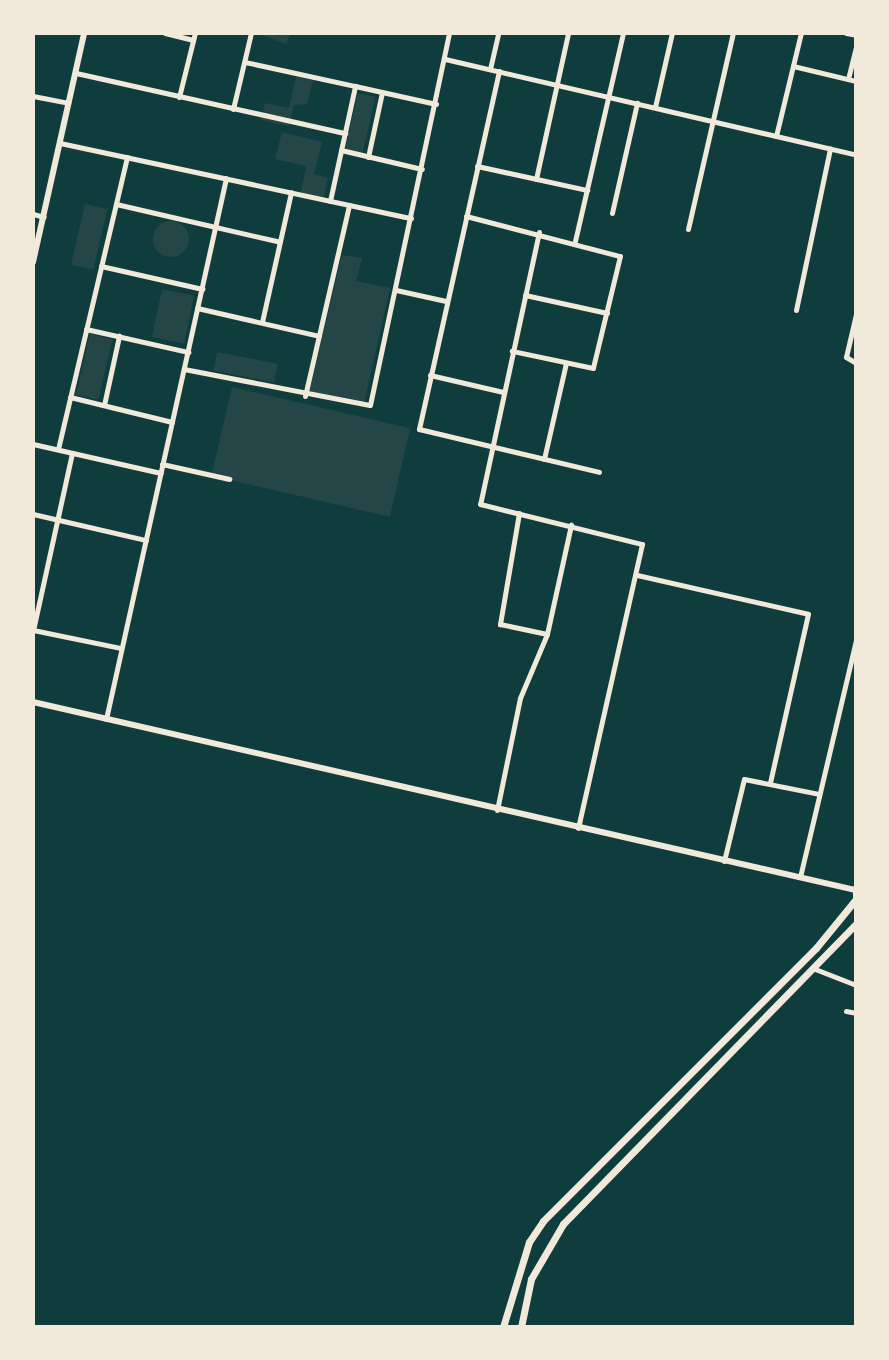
<!DOCTYPE html>
<html>
<head>
<meta charset="utf-8">
<style>
	body { margin:0 }
	#map { position:relative; width:889px; height:1360px; overflow:hidden; background:#0f3d3e; font-family:"PT Serif",serif }
	div>[style] { position:absolute }
	.green>* { inset:0; background:#244646; transform-origin:0 0 }
	.round { border-radius:50% }
	.minor>* { height:5px; margin:-2.5px; padding:0 2.5px; transform-origin:2.5px; border-radius:2.5px; background:#f1e9da }
	.tertiary>* { height:6px; margin:-3px; padding:0 3px; transform-origin:3px; border-radius:3px; background:#f1e9da }
	.secondary>* { height:7px; margin:-3.5px; padding:0 3.5px; transform-origin:3.5px; border-radius:3.5px; background:#f1e9da }
	span { translate:-50% -50%; white-space:nowrap; text-align:center; line-height:1.15; -webkit-text-stroke:5px #f1e9da; paint-order:stroke }
	.frame { position:absolute; inset:0; border:35px solid #f1e9da; pointer-events:none }
</style>
</head>
<body>
<div id="map">
	<div class="green">
		<i style="clip-path:polygon(256px 33px,304px 33px,290px 35px,286px 44px)"></i>
		<i style="clip-path:polygon(296px 77px,313px 80px,307px 104px,294px 105px,289px 126px,261px 120px,265px 103px,289px 108px)"></i>
		<i style="left:358px;top:93px;width:18px;height:62px;rotate:13deg"></i>
		<i style="clip-path:polygon(282px 132px,322px 142px,314px 174px,328px 178px,323px 201px,300px 196px,306px 166px,275px 159px)"></i>
		<i style="left:85px;top:204px;width:23px;height:62px;rotate:13deg"></i>
		<i class="round" style="left:153px;top:221px;width:36px;height:36px"></i>
		<i style="clip-path:polygon(342px 255px,362px 258px,356px 281px,390px 288px,364px 404px,309px 393px)"></i>
		<i style="left:162px;top:289px;width:33px;height:49px;rotate:12deg"></i>
		<i style="left:90px;top:334px;width:23px;height:62px;rotate:13deg"></i>
		<i style="left:217px;top:352px;width:62px;height:19px;rotate:11deg"></i>
		<i style="left:232px;top:387px;width:183px;height:91px;rotate:13deg"></i>
	</div>
	<div class="minor">
		<i style="left:165px;top:33px;width:29px;rotate:14deg"></i>
		<i style="left:846px;top:33px;width:10px;rotate:11deg"></i>
		<i style="left:445px;top:59px;width:422px;rotate:13.1deg"></i>
		<i style="left:245px;top:62px;width:113px;rotate:12.3deg"></i>
		<i style="left:793px;top:66px;width:65px;rotate:13.4deg"></i>
		<i style="left:490px;top:69px;width:37px;rotate:-77deg"></i>
		<i style="left:499px;top:71px;width:367px;rotate:102.6deg"></i>
		<i style="left:419px;top:429px;width:185px;rotate:13.4deg"></i>
		<i style="left:76px;top:73px;width:276px;rotate:12.6deg"></i>
		<i style="left:848px;top:79px;width:32px;rotate:-76deg"></i>
		<i style="left:33px;top:96px;width:36px;rotate:11deg"></i>
		<i style="left:179px;top:97px;width:66px;rotate:-76deg"></i>
		<i style="left:655px;top:107px;width:76px;rotate:-77.1deg"></i>
		<i style="left:233px;top:109px;width:78px;rotate:-76.7deg"></i>
		<i style="left:776px;top:136px;width:106px;rotate:-76.4deg"></i>
		<i style="left:60px;top:143px;width:359px;rotate:12.1deg"></i>
		<i style="left:341px;top:150px;width:83px;rotate:13.2deg"></i>
		<i style="left:368px;top:157px;width:66px;rotate:-77.8deg"></i>
		<i style="left:477px;top:166px;width:113px;rotate:12.3deg"></i>
		<i style="left:536px;top:179px;width:149px;rotate:-77.6deg"></i>
		<i style="left:330px;top:201px;width:118px;rotate:-77.7deg"></i>
		<i style="left:355px;top:86px;width:83px;rotate:12.5deg"></i>
		<i style="left:116px;top:204px;width:168px;rotate:13deg"></i>
		<i style="left:612px;top:213px;width:113px;rotate:-77.2deg"></i>
		<i style="left:33px;top:214px;width:11px;rotate:15deg"></i>
		<i style="left:466px;top:216px;width:159px;rotate:14.6deg"></i>
		<i style="left:620px;top:256px;width:115px;rotate:103.6deg"></i>
		<i style="left:593px;top:368px;width:83px;rotate:-168.1deg"></i>
		<i style="left:688px;top:229px;width:201px;rotate:-77.1deg"></i>
		<i style="left:539px;top:232px;width:278px;rotate:102.2deg"></i>
		<i style="left:480px;top:504px;width:167px;rotate:13.9deg"></i>
		<i style="left:642px;top:544px;width:291px;rotate:102.7deg"></i>
		<i style="left:575px;top:241px;width:213px;rotate:-77deg"></i>
		<i style="left:101px;top:266px;width:104px;rotate:12.8deg"></i>
		<i style="left:396px;top:290px;width:51px;rotate:12.4deg"></i>
		<i style="left:525px;top:295px;width:84px;rotate:12.4deg"></i>
		<i style="left:197px;top:308px;width:125px;rotate:12.9deg"></i>
		<i style="left:796px;top:310px;width:165px;rotate:-78.1deg"></i>
		<i style="left:856px;top:314px;width:44px;rotate:103.1deg"></i>
		<i style="left:846px;top:357px;width:12px;rotate:31deg"></i>
		<i style="left:262px;top:322px;width:133px;rotate:-77.4deg"></i>
		<i style="left:86px;top:329px;width:105px;rotate:12.7deg"></i>
		<i style="left:184px;top:369px;width:189px;rotate:11deg"></i>
		<i style="left:370px;top:405px;width:380px;rotate:-78deg"></i>
		<i style="left:430px;top:375px;width:75px;rotate:13.1deg"></i>
		<i style="left:305px;top:396px;width:196px;rotate:-77deg"></i>
		<i style="left:70px;top:397px;width:105px;rotate:13.8deg"></i>
		<i style="left:104px;top:405px;width:71px;rotate:-77.7deg"></i>
		<i style="left:33px;top:444px;width:131px;rotate:12.8deg"></i>
		<i style="left:58px;top:449px;width:300px;rotate:-76.7deg"></i>
		<i style="left:72px;top:453px;width:181px;rotate:102.4deg"></i>
		<i style="left:33px;top:630px;width:90px;rotate:11.6deg"></i>
		<i style="left:544px;top:459px;width:98px;rotate:-77.1deg"></i>
		<i style="left:162px;top:464px;width:69px;rotate:12.6deg"></i>
		<i style="left:519px;top:513px;width:113px;rotate:99.7deg"></i>
		<i style="left:500px;top:624px;width:48px;rotate:12deg"></i>
		<i style="left:547px;top:634px;width:112px;rotate:-77.6deg"></i>
		<i style="left:33px;top:514px;width:116px;rotate:13deg"></i>
		<i style="left:637px;top:575px;width:175px;rotate:12.8deg"></i>
		<i style="left:808px;top:614px;width:172px;rotate:102.7deg"></i>
		<i style="left:106px;top:719px;width:554px;rotate:-77.49deg"></i>
		<i style="left:497px;top:810px;width:114px;rotate:-78.4deg"></i>
		<i style="left:520px;top:698px;width:69px;rotate:-67.1deg"></i>
		<i style="left:724px;top:861px;width:84px;rotate:-76.3deg"></i>
		<i style="left:744px;top:779px;width:76px;rotate:11.3deg"></i>
		<i style="left:800px;top:877px;width:244px;rotate:-76.7deg"></i>
		<i style="left:815px;top:969px;width:44px;rotate:21.3deg"></i>
		<i style="left:846px;top:1011px;width:10px;rotate:11deg"></i>
	</div>
	<div class="tertiary">
		<i style="left:33px;top:262px;width:235px;rotate:-77.4deg"></i>
		<i style="left:33px;top:702px;width:843px;rotate:12.88deg"></i>
	</div>
	<div class="secondary">
		<i style="left:856px;top:888px;width:8px;rotate:90deg"></i>
		<i style="left:503px;top:1327px;width:89px;rotate:-73deg"></i>
		<i style="left:529px;top:1242px;width:25px;rotate:-56deg"></i>
		<i style="left:543px;top:1221px;width:386px;rotate:-45deg"></i>
		<i style="left:816px;top:948px;width:63px;rotate:-50.8deg"></i>
		<i style="left:521px;top:1327px;width:49px;rotate:-78.2deg"></i>
		<i style="left:531px;top:1279px;width:64px;rotate:-59.8deg"></i>
		<i style="left:563px;top:1224px;width:419px;rotate:-45.7deg"></i>
	</div>
	<div class="frame"></div>
</div>
</body>
</html>
